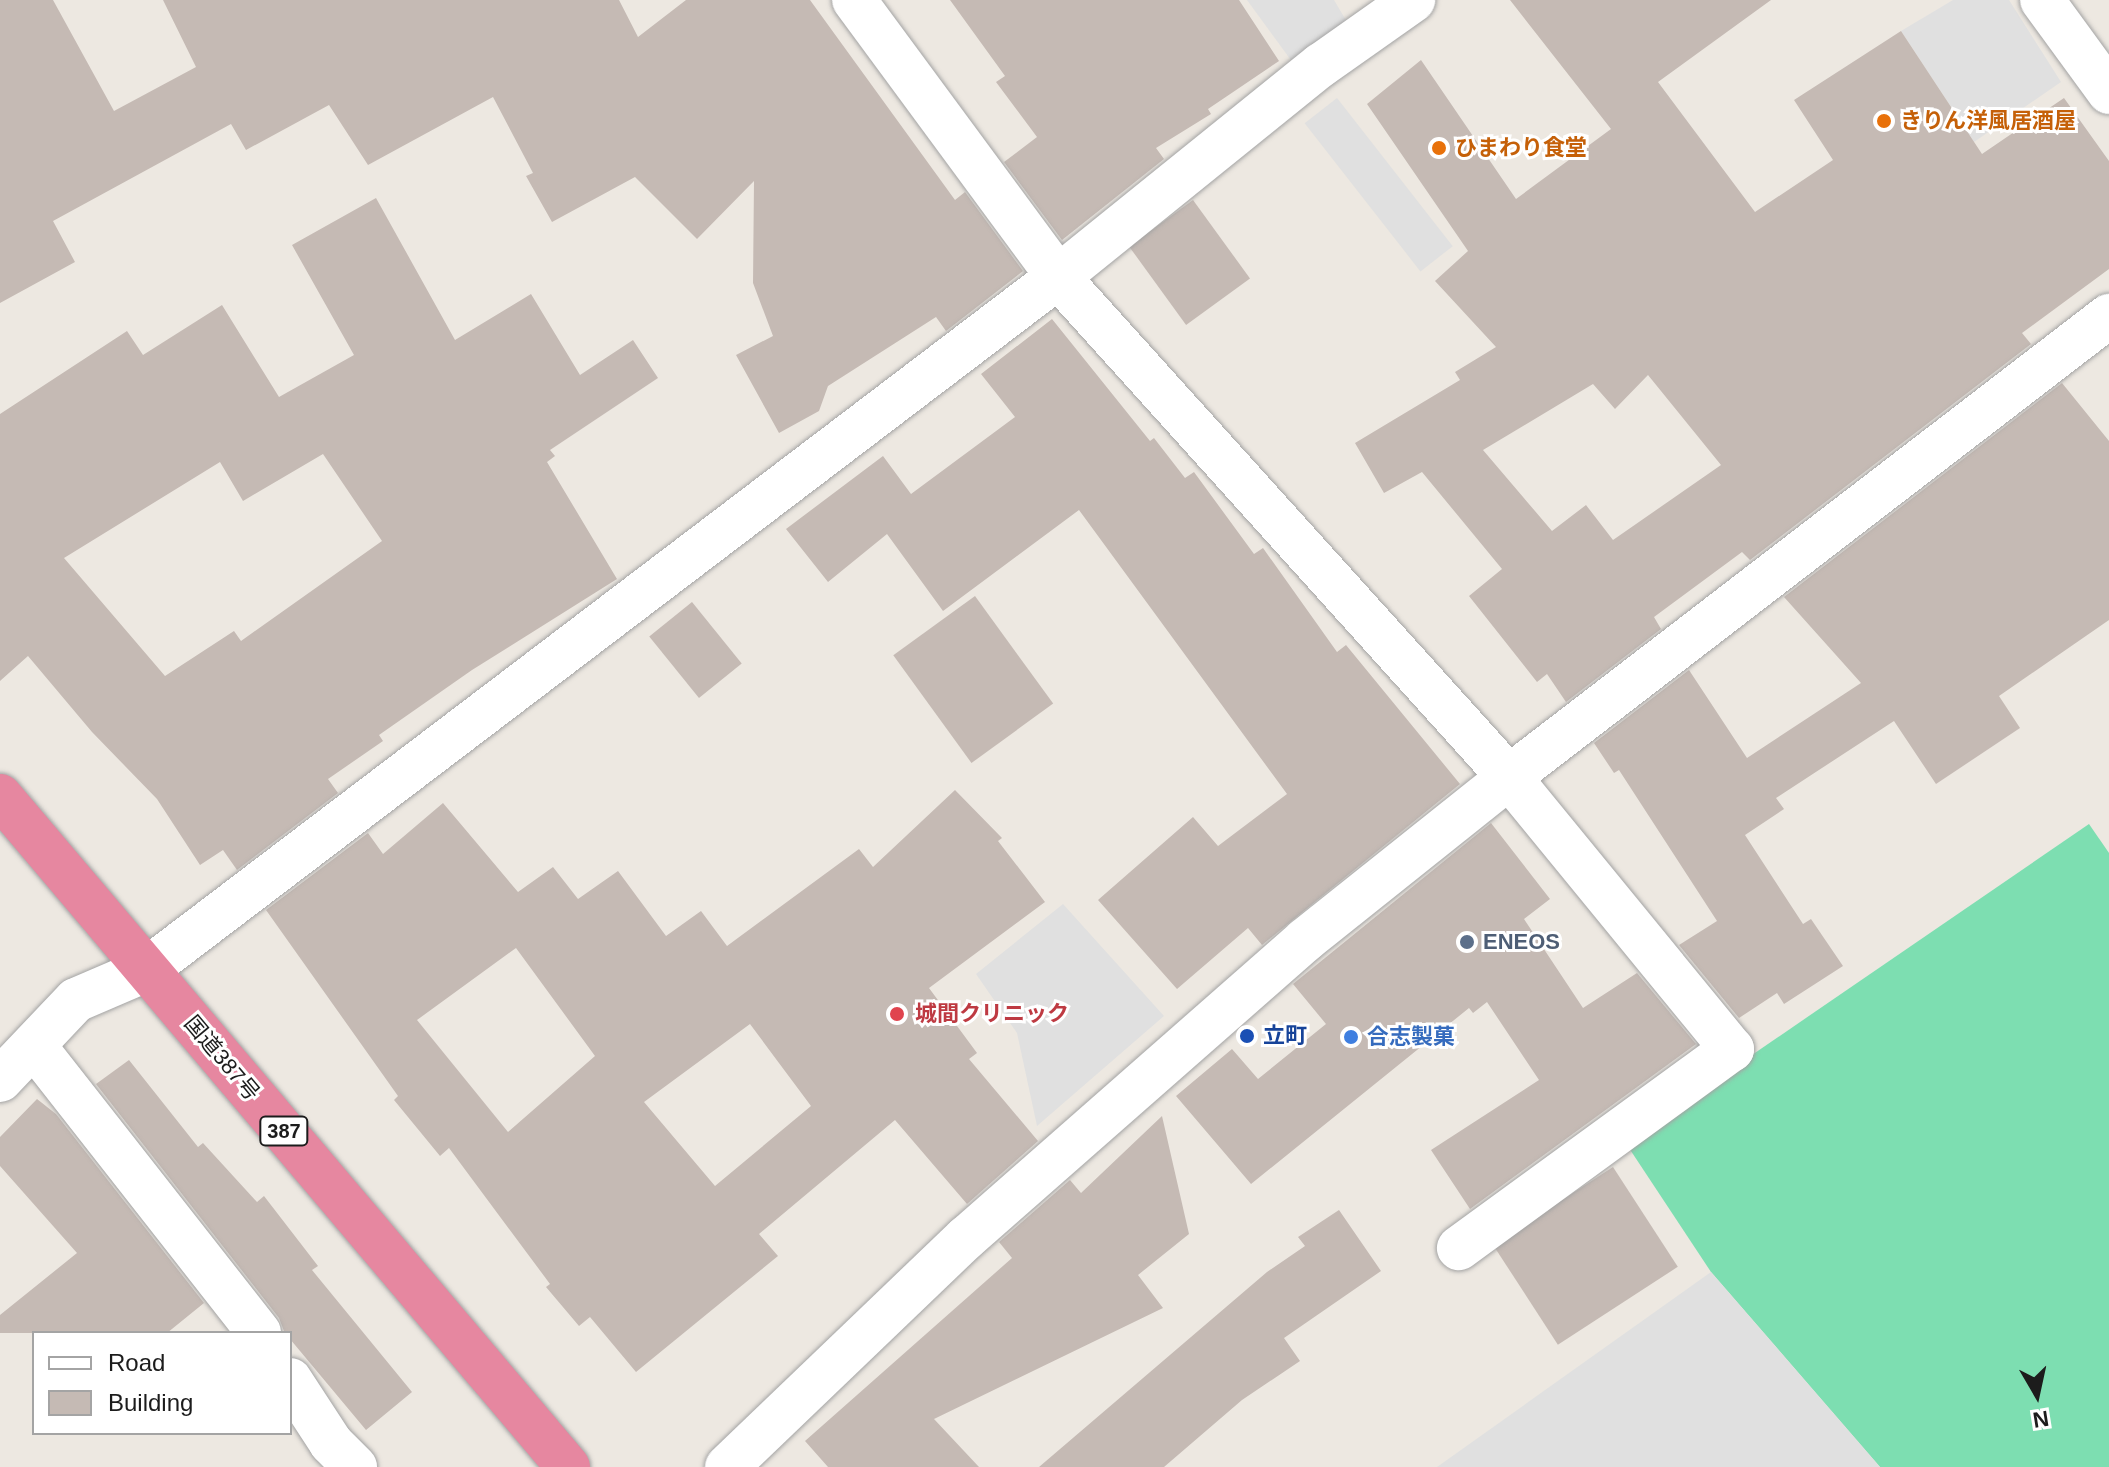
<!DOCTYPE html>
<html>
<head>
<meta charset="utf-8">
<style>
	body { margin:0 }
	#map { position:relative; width:2109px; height:1467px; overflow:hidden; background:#ede8e1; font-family:Arial,"Noto Sans JP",sans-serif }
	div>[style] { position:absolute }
	.pitch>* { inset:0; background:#7ddeb1 }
	.parking>* { inset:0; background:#e0e0e0; transform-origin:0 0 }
	.building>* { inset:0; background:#c5bab4; transform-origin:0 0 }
	.roads { filter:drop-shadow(0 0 2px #a3a3a3) drop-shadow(0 0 2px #a3a3a3) }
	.minor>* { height:44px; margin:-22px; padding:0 22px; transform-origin:22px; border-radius:22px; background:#fff }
	.highway>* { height:44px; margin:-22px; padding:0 22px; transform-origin:22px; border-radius:22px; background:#e687a0 }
	.dots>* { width:22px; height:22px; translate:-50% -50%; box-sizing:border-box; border:4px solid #fff; border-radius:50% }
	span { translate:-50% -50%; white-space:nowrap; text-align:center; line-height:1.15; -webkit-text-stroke:6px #fff; paint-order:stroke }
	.shield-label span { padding:2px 6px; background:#fff; border:2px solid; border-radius:6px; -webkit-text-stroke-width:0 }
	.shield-label { font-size:20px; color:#1c1c1c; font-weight:700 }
	.food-label { font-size:22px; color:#c56008; font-weight:700 }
	.left { translate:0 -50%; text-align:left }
	.service-label { font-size:22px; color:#4e5e75; font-weight:700 }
	.health-label { font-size:22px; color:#be3a42; font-weight:700 }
	.transit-label { font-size:22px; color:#164399; font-weight:700 }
	.shop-label { font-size:22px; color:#366cbe; font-weight:700 }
	.street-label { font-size:22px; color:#1c1c1c }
	.legend { position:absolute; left:32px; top:1331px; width:260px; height:104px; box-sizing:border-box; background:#fff; border:2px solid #a4a4a4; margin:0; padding:10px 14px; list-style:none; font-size:24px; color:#1c1c1c }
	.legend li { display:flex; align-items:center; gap:16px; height:40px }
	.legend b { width:40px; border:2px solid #a4a4a4 }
	.north { position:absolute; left:1997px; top:1355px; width:80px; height:80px; -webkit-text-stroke:6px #fff; paint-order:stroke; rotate:171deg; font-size:22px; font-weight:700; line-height:32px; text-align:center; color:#1c1c1c }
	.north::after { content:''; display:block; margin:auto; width:28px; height:36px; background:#1c1c1c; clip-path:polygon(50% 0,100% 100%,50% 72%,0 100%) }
</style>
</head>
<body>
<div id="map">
	<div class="pitch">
		<i style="clip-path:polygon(2089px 824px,2109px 853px,2109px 1467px,1880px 1467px,1711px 1272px,1625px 1142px)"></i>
	</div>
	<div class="parking">
		<i style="clip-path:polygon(1247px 0,1334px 0,1357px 39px,1304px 78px)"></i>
		<i style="clip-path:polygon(1953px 0,2009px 0,2061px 82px,1974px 142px,1901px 31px)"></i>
		<i style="left:1337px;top:98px;width:188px;height:41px;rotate:52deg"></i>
		<i style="clip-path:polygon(1063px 904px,1164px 1016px,1037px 1126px,1017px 1033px,976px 974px)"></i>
		<i style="clip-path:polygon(1711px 1272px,1880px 1467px,1437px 1467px)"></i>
	</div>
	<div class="building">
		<i style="clip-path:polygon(0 0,53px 0,114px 111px,196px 67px,163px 0,619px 0,638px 37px,686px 0,810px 0,955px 200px,965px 192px,1023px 271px,946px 331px,936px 317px,828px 386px,819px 411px,779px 433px,736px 355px,773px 336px,753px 283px,754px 181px,697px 239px,635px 177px,552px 222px,526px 176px,533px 173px,493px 97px,368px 165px,329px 105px,246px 150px,231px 124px,53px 221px,75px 262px,0 303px)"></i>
		<i style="clip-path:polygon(950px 0,1239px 0,1279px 61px,1208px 109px,1211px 114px,1156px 148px,1164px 159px,1062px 240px,1004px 162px,1037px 137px,996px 82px,1005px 76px)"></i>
		<i style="clip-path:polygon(evenodd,1510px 0,1771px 0,1658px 82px,1755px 212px,1833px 160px,1794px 100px,1901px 31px,1982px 154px,2064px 98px,2109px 161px,2109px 269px,2022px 333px,2031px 344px,1750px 560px,1742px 552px,1654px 617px,1661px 629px,1566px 702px,1547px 674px,1537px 682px,1469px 596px,1502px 569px,1422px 472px,1384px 493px,1355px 443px,1460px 380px,1455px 372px,1496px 347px,1435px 281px,1468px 251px,1367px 104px,1421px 60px,1516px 199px,1611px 129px,1510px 0,1648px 375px,1721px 465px,1613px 540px,1586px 505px,1552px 531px,1483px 450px,1593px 384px,1615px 409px,1648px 375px)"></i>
		<i style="clip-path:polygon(evenodd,376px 198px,455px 340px,531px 294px,580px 375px,633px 340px,658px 378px,550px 450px,555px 456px,547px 462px,617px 579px,472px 670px,379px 735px,383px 741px,328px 779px,338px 793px,237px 870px,223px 850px,200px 865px,157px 799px,92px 732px,28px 656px,0 681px,0 414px,127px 331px,143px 355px,222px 305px,279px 397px,354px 355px,292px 245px,376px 198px,323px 454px,382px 541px,241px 641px,234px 631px,165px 676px,64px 558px,220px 462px,243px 501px,323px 454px)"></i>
		<i style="left:1193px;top:200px;width:97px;height:79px;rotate:54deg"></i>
		<i style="clip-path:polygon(1052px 319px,1150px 441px,1154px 438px,1185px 478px,1194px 472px,1254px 554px,1263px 548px,1337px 652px,1346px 645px,1460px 784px,1262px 945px,1248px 928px,1177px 989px,1098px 900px,1193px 817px,1218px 846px,1287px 794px,1079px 510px,943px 611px,887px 534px,828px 582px,786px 529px,883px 456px,911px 494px,1015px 417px,981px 374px)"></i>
		<i style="clip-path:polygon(2062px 383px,2109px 441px,2109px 620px,1999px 696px,2020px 728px,1936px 784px,1894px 721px,1776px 798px,1784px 809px,1745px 835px,1803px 924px,1811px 919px,1843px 966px,1784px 1004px,1777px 993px,1739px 1018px,1679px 945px,1717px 921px,1619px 770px,1614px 773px,1594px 743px,1689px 670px,1747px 758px,1861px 683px,1784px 597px)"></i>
		<i style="left:975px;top:596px;width:133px;height:101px;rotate:54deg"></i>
		<i style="left:692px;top:602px;width:79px;height:55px;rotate:51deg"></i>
		<i style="clip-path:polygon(evenodd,955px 790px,1002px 838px,998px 841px,1045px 902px,929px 988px,977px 1053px,969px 1059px,1038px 1141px,967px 1204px,895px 1120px,759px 1234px,778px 1256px,636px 1372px,590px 1317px,579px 1326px,546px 1287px,550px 1284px,449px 1148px,440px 1156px,394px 1100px,398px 1096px,266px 910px,368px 833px,383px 854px,443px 803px,518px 892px,553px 867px,578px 899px,618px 871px,666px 936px,701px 911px,727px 946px,859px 849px,873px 867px,955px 790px,516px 948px,595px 1056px,508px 1132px,417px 1020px,516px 948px,955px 790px,750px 1024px,811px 1106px,715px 1186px,644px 1102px,750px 1024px)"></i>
		<i style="clip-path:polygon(1491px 823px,1550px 899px,1524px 919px,1583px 1008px,1637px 973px,1696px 1044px,1470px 1209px,1431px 1150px,1539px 1080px,1487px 1002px,1473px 1013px,1469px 1008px,1251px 1184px,1176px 1096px,1232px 1049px,1258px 1079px,1326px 1024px,1293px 984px)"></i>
		<i style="clip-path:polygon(129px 1060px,198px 1147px,203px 1143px,257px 1202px,264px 1196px,318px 1266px,312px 1270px,412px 1392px,366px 1430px,290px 1339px,290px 1333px,284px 1331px,279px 1318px,96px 1084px)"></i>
		<i style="clip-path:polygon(37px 1099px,56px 1114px,204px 1303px,167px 1333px,0 1333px,0 1315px,77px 1253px,0 1166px,0 1137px)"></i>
		<i style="clip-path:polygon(1162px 1116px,1189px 1234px,1138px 1275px,1163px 1308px,934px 1419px,979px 1467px,828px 1467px,805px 1441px,1012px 1258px,999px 1242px,1070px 1180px,1081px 1193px)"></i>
		<i style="left:1613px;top:1167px;width:119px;height:143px;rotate:57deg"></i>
		<i style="clip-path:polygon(1339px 1210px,1381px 1271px,1284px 1338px,1300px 1361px,1242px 1400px,1164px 1467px,1039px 1467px,1267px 1272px,1305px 1246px,1298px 1237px)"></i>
	</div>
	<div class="roads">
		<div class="minor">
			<i style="left:854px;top:0;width:344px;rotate:53.6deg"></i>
			<i style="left:1058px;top:277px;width:673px;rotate:47.95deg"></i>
			<i style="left:1509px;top:777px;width:352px;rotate:50.7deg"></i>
			<i style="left:1732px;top:1049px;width:338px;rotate:143.9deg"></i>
			<i style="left:2042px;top:0;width:114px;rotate:53.9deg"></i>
			<i style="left:35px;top:1047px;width:363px;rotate:51.9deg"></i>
			<i style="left:0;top:1080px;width:110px;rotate:-46.5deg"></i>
			<i style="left:76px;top:1000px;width:76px;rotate:-23.2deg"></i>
			<i style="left:146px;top:970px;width:1145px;rotate:-37.23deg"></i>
			<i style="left:1058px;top:277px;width:338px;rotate:-38.9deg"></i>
			<i style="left:1321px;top:65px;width:113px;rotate:-35.2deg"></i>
			<i style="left:290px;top:1380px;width:75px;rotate:56.9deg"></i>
			<i style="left:331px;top:1443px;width:34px;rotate:45deg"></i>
			<i style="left:727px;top:1467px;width:331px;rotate:-43.8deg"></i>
			<i style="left:966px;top:1238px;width:451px;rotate:-41.3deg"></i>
			<i style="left:1305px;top:940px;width:261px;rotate:-38.6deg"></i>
			<i style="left:1509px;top:777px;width:757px;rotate:-37.54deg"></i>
		</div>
		<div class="highway">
			<i style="left:0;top:796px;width:879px;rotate:49.75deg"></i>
		</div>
	</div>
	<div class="dots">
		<i style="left:1884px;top:121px;background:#e8710a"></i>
		<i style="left:1439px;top:148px;background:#e8710a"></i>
		<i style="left:1467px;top:942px;background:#5c6f8a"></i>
		<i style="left:897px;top:1014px;background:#e0444e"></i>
		<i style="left:1247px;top:1036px;background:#1a4fb4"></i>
		<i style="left:1351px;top:1037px;background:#3f7fe0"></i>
	</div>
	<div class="shield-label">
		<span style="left:284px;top:1131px">387</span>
	</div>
	<div class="food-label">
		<span class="left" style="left:1900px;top:121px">きりん洋風居酒屋</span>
		<span class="left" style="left:1455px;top:148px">ひまわり食堂</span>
	</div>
	<div class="service-label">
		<span class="left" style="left:1483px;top:942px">ENEOS</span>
	</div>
	<div class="health-label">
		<span class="left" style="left:915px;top:1014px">城間クリニック</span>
	</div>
	<div class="transit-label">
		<span class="left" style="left:1263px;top:1036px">立町</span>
	</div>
	<div class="shop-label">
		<span class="left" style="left:1367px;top:1037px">合志製菓</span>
	</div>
	<div class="street-label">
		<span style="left:222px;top:1058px;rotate:50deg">国道387号</span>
	</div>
	<ul class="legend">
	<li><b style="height:10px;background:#fff"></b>Road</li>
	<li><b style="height:22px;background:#c5bab4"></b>Building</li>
	</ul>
	<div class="north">N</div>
</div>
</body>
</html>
